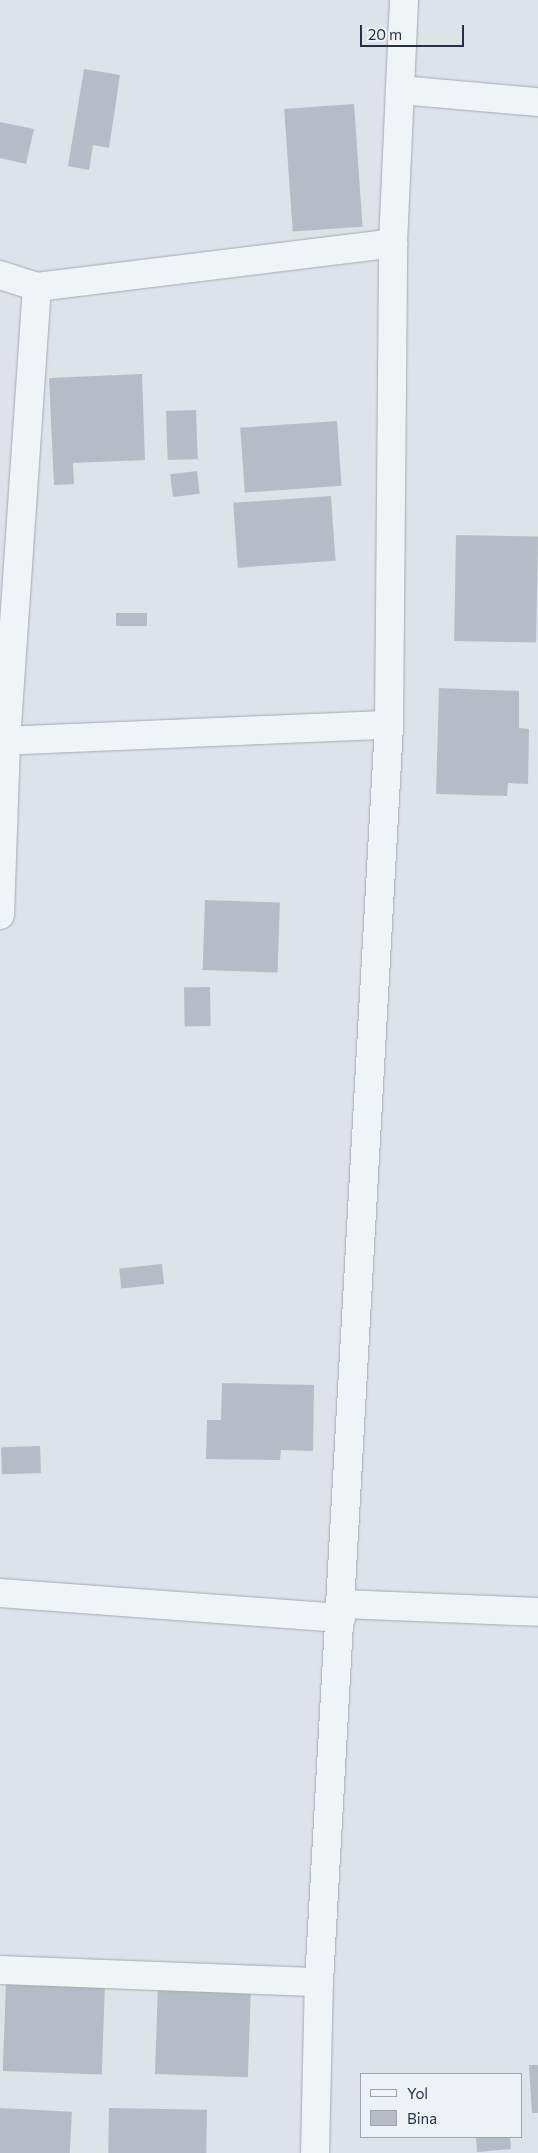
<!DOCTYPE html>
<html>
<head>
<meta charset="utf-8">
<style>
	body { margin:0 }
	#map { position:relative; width:538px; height:2153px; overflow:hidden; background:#dee3e9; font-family:Commissioner,sans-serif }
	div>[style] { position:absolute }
	.building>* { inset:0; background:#b5bcc7; transform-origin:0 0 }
	.roads { filter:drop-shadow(0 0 1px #a3aab4) drop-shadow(0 0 1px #a3aab4) }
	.minor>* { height:28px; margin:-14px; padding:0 14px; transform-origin:14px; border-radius:14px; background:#f1f4f7 }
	span { translate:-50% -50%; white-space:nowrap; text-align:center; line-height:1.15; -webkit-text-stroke:4px #eef2f7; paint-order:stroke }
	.legend { position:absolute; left:360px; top:2073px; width:162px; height:65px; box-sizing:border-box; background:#eef2f7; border:1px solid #9ea5af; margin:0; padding:6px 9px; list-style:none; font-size:15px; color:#253142 }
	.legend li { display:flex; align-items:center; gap:10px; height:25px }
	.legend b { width:25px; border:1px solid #9ea5af }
	.scale { position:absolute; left:360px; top:25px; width:104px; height:22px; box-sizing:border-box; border:2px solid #253142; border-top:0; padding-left:6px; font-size:15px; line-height:18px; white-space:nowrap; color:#253142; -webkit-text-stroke:4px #eef2f7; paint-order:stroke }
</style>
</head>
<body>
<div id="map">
	<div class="building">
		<i style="clip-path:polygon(84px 69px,120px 75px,109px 148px,93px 145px,89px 170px,68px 166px)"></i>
		<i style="left:354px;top:104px;width:123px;height:70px;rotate:86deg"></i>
		<i style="clip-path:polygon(0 122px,34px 129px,26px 164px,0 158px)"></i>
		<i style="clip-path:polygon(142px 374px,145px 460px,73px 463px,74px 484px,54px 485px,49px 378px)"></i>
		<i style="left:196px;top:410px;width:49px;height:30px;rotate:88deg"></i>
		<i style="left:337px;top:421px;width:65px;height:97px;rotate:86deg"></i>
		<i style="left:197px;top:471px;width:23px;height:27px;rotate:83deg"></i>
		<i style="left:331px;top:496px;width:65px;height:98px;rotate:86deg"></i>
		<i style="left:456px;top:535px;width:82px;height:106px;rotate:1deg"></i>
		<i style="left:116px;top:613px;width:31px;height:13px"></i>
		<i style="clip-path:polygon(439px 688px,519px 691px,519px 728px,529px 729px,528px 784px,508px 783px,507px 796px,436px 794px)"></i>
		<i style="left:205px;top:900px;width:75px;height:70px;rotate:2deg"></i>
		<i style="left:210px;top:987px;width:39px;height:26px;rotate:89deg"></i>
		<i style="left:162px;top:1264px;width:20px;height:43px;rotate:84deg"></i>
		<i style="clip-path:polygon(222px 1383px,314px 1385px,313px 1451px,281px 1450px,280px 1460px,206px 1459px,207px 1420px,221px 1420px)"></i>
		<i style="left:40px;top:1446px;width:27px;height:39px;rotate:88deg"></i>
		<i style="left:6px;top:1981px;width:99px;height:90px;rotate:2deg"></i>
		<i style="left:158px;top:1985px;width:93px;height:89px;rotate:2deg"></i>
		<i style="clip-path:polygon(529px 2065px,538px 2065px,538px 2113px,532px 2113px)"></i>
		<i style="left:0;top:2108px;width:72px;height:45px;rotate:3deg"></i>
		<i style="left:109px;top:2108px;width:98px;height:45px;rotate:1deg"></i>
		<i style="clip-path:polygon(476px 2137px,510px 2137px,511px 2149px,477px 2152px)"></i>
	</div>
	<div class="roads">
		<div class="minor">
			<i style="left:400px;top:90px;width:139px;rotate:5deg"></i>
			<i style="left:0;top:275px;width:39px;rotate:18deg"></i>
			<i style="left:37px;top:287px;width:359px;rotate:-7deg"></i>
			<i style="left:0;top:741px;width:389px;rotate:-2.4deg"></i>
			<i style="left:0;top:915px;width:174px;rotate:-88deg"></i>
			<i style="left:6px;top:741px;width:455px;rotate:-86.1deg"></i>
			<i style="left:0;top:1593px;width:342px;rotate:4.2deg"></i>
			<i style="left:342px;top:1604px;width:196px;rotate:2.3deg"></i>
			<i style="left:0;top:1970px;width:319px;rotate:2.2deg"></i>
			<i style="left:315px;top:2153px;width:171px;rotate:-88.7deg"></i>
			<i style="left:319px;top:1982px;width:1259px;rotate:-86.81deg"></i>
			<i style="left:389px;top:725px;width:482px;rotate:-89.5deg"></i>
			<i style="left:393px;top:243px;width:243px;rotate:-87.4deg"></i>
		</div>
	</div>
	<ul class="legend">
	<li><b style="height:6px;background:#f1f4f7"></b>Yol</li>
	<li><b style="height:14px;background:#b5bcc7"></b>Bina</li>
	</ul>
	<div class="scale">20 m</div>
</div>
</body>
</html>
